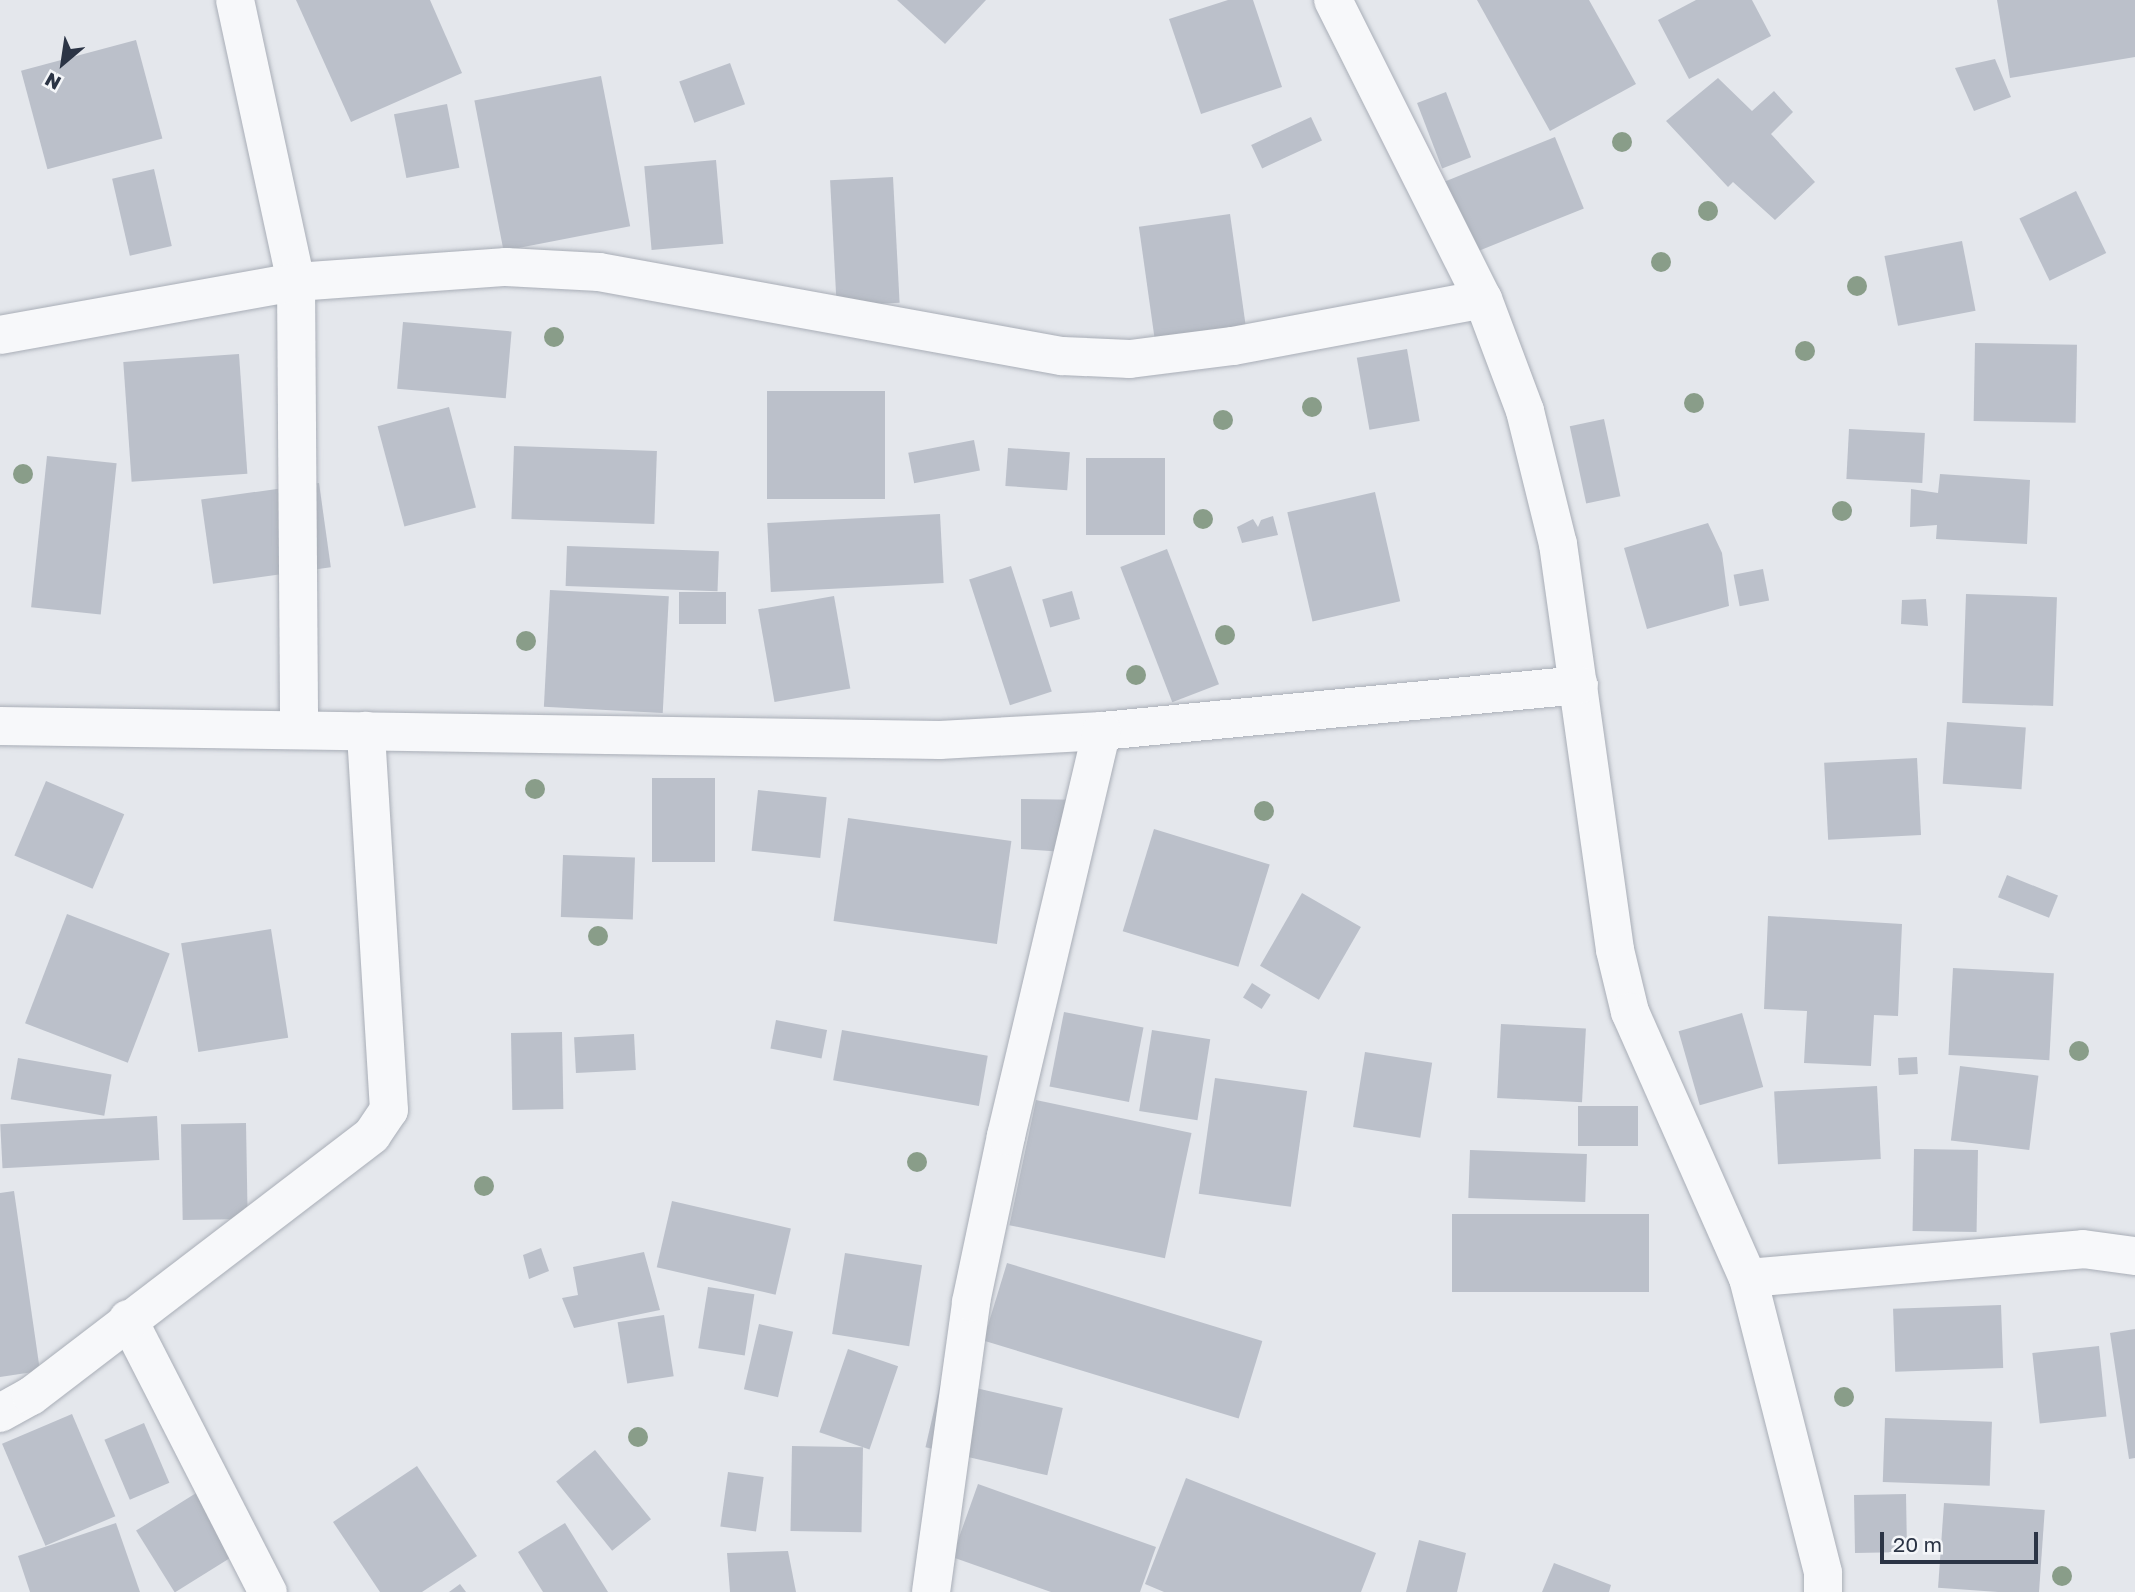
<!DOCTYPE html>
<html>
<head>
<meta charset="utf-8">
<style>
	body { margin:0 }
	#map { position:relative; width:2135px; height:1592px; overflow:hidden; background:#e4e7ec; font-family:"Golos Text",sans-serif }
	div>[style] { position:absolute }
	.building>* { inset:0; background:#bbc0ca; transform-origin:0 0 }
	.roads { filter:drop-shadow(0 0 2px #a9aeb7) drop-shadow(0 0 2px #a9aeb7) }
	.minor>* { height:38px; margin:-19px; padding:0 19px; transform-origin:19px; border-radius:19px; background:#f7f8fa }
	.trees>* { width:20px; height:20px; margin:-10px; border-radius:50%; background:#899d89 }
	span { translate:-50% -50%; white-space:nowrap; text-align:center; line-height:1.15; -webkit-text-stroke:5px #f4f6f9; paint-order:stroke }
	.north { position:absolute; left:28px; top:28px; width:70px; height:70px; -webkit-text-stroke:5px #f4f6f9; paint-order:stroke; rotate:209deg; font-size:19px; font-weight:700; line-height:28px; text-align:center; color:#2b3445 }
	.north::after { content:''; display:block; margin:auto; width:24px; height:32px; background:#2b3445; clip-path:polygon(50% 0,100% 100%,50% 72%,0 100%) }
	.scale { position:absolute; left:1880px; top:1532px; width:158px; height:32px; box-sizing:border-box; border:4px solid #2b3445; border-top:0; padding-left:9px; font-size:21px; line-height:24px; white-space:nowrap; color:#2b3445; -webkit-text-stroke:5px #f4f6f9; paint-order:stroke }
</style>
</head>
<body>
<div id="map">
	<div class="building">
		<i style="clip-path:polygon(296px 0,430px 0,462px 73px,351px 122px)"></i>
		<i style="clip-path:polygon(897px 0,986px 0,945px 44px)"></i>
		<i style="clip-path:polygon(1228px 0,1253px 0,1282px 87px,1201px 114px,1169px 19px)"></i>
		<i style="clip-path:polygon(1477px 0,1589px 0,1636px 84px,1550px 131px)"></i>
		<i style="clip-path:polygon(1696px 0,1752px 0,1771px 36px,1689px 79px,1658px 20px)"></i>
		<i style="clip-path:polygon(1997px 0,2135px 0,2135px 57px,2010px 78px)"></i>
		<i style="left:136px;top:40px;width:102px;height:119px;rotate:75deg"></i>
		<i style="clip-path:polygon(1995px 59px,2011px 97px,1974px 111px,1955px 68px)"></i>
		<i style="left:730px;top:63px;width:44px;height:54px;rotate:70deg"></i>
		<i style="left:601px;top:76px;width:153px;height:129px;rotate:79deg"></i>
		<i style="clip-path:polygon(1718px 78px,1752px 111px,1774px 91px,1793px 112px,1771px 134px,1815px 182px,1775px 220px,1733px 182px,1728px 187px,1666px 121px)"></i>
		<i style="left:1446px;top:92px;width:70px;height:31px;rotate:69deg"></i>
		<i style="left:447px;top:104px;width:65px;height:54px;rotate:79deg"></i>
		<i style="left:1311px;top:117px;width:26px;height:66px;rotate:65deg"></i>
		<i style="left:1555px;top:137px;width:77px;height:134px;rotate:68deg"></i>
		<i style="left:716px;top:160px;width:84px;height:72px;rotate:85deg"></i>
		<i style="left:154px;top:169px;width:79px;height:43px;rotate:77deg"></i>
		<i style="left:893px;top:177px;width:126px;height:63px;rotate:87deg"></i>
		<i style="left:2076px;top:191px;width:69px;height:63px;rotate:64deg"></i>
		<i style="left:1230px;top:214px;width:123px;height:92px;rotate:82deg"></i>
		<i style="left:1962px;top:241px;width:71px;height:79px;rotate:79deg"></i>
		<i style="left:403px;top:322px;width:109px;height:67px;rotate:5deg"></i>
		<i style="left:1975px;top:343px;width:102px;height:78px;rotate:1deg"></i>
		<i style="left:1407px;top:349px;width:73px;height:51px;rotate:80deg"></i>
		<i style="left:239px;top:354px;width:120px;height:116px;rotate:86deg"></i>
		<i style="left:767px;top:391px;width:118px;height:108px"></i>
		<i style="left:449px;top:407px;width:104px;height:74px;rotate:75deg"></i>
		<i style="left:1604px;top:419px;width:79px;height:35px;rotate:78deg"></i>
		<i style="left:1849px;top:429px;width:76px;height:50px;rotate:3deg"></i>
		<i style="left:974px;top:440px;width:31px;height:67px;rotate:79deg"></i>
		<i style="left:514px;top:446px;width:143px;height:73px;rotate:2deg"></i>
		<i style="left:1008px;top:448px;width:62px;height:38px;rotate:4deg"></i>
		<i style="left:47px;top:456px;width:70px;height:152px;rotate:6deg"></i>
		<i style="left:1086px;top:458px;width:79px;height:77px"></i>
		<i style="clip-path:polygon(1940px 474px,2030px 480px,2027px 544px,1936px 539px,1937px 525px,1910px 527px,1911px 489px,1938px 493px)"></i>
		<i style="left:319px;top:483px;width:85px;height:119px;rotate:82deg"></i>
		<i style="left:1375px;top:492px;width:112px;height:90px;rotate:77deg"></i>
		<i style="left:940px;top:514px;width:69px;height:173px;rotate:87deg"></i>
		<i style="clip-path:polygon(1273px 516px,1278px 535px,1242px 543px,1237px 527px,1253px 519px,1258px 527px,1261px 520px)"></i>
		<i style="clip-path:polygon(1708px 523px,1722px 553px,1729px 606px,1647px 629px,1624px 548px)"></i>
		<i style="left:567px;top:546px;width:152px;height:40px;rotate:2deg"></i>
		<i style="left:1167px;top:549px;width:145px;height:50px;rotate:69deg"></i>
		<i style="left:1011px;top:566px;width:132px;height:44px;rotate:72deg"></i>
		<i style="left:1763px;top:569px;width:32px;height:30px;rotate:79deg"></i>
		<i style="left:550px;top:590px;width:119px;height:117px;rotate:3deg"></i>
		<i style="left:1072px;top:591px;width:29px;height:31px;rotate:74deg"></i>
		<i style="left:679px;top:592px;width:47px;height:32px"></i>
		<i style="left:1966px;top:594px;width:91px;height:109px;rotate:2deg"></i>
		<i style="left:834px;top:596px;width:94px;height:77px;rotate:80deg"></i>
		<i style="clip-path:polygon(1926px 599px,1928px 626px,1901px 624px,1902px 600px)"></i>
		<i style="left:1947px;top:722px;width:79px;height:62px;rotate:4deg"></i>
		<i style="left:1917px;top:758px;width:77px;height:93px;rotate:87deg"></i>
		<i style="left:652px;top:778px;width:63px;height:84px"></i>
		<i style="left:46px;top:781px;width:85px;height:81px;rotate:23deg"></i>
		<i style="left:758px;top:790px;width:69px;height:61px;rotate:6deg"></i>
		<i style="clip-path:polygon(1021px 799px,1094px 800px,1079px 853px,1021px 849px)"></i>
		<i style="left:848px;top:818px;width:165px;height:104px;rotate:8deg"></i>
		<i style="left:1154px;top:829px;width:121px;height:107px;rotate:17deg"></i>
		<i style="left:563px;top:855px;width:72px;height:62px;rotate:2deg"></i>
		<i style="left:2007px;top:875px;width:55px;height:24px;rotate:22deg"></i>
		<i style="left:1302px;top:893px;width:68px;height:84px;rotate:30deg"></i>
		<i style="left:67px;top:914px;width:110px;height:117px;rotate:21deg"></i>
		<i style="clip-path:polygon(1768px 916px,1902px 924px,1898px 1016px,1874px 1015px,1871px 1066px,1804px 1063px,1807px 1011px,1764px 1009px)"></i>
		<i style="left:271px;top:929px;width:110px;height:91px;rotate:81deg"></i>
		<i style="left:1953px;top:968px;width:101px;height:87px;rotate:3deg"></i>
		<i style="left:1252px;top:983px;width:22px;height:17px;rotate:32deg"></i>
		<i style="left:1064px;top:1012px;width:81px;height:76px;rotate:11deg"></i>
		<i style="left:1742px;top:1013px;width:77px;height:66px;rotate:74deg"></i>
		<i style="left:776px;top:1020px;width:52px;height:29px;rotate:11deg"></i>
		<i style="left:1501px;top:1024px;width:85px;height:74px;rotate:3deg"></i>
		<i style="left:842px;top:1030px;width:148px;height:51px;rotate:10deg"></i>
		<i style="left:1152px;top:1030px;width:59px;height:82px;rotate:9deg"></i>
		<i style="left:562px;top:1032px;width:77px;height:51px;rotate:89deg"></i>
		<i style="left:634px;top:1034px;width:36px;height:60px;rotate:87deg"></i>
		<i style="left:1365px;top:1052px;width:68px;height:76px;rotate:9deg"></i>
		<i style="left:1917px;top:1057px;width:17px;height:19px;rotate:87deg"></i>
		<i style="left:18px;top:1058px;width:95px;height:42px;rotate:10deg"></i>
		<i style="left:1960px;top:1066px;width:79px;height:75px;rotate:7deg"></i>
		<i style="left:1215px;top:1078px;width:93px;height:117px;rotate:8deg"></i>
		<i style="left:1877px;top:1086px;width:73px;height:103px;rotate:87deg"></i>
		<i style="left:1036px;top:1100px;width:159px;height:128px;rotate:12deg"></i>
		<i style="left:1578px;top:1106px;width:60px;height:40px"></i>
		<i style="left:157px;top:1116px;width:44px;height:157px;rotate:87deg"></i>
		<i style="left:246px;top:1123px;width:96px;height:65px;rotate:89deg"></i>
		<i style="left:1914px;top:1149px;width:64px;height:82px;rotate:1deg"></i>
		<i style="left:1470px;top:1150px;width:117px;height:48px;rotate:2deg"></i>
		<i style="clip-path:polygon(14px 1191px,40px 1371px,0 1377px,0 1193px)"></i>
		<i style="left:672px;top:1201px;width:122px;height:68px;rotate:13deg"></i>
		<i style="left:1452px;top:1214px;width:197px;height:78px"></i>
		<i style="clip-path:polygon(541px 1248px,549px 1271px,529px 1279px,523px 1255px)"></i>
		<i style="clip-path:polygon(644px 1252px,660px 1310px,574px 1328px,562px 1298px,578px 1295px,573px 1267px)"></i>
		<i style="left:845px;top:1253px;width:78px;height:82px;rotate:9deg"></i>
		<i style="left:1007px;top:1263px;width:267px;height:81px;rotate:17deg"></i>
		<i style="left:708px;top:1287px;width:47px;height:62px;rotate:9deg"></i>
		<i style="left:2001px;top:1305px;width:63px;height:108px;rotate:88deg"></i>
		<i style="left:664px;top:1315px;width:62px;height:47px;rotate:81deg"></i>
		<i style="left:759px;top:1324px;width:35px;height:67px;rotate:13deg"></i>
		<i style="clip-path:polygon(2135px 1329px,2135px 1458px,2129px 1459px,2110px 1333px)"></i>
		<i style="left:2099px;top:1346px;width:71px;height:67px;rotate:84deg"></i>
		<i style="left:848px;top:1349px;width:53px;height:88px;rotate:19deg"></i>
		<i style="left:941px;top:1380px;width:125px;height:69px;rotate:13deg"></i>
		<i style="left:72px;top:1414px;width:111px;height:76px;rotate:67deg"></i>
		<i style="left:1885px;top:1418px;width:107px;height:64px;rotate:2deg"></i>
		<i style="left:144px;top:1423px;width:65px;height:43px;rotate:67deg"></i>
		<i style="left:792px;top:1446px;width:71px;height:85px;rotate:1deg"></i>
		<i style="left:595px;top:1450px;width:89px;height:50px;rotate:51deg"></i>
		<i style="clip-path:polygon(417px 1466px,477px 1556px,422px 1592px,380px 1592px,333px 1522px)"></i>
		<i style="left:728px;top:1472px;width:36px;height:55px;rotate:8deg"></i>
		<i style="clip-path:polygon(1186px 1478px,1376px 1553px,1361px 1592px,1164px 1592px,1145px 1584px)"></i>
		<i style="clip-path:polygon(978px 1484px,1156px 1547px,1140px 1592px,1051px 1592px,952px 1557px)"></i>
		<i style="left:209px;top:1485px;width:73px;height:86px;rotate:58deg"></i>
		<i style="left:1906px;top:1494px;width:58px;height:52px;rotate:89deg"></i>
		<i style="left:1944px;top:1503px;width:101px;height:85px;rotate:4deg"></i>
		<i style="clip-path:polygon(116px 1523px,140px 1592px,30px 1592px,18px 1556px)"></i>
		<i style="clip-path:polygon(565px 1523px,608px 1592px,543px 1592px,518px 1552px)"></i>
		<i style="clip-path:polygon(1419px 1540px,1466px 1553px,1457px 1592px,1406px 1592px)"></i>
		<i style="clip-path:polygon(788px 1551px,796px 1592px,730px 1592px,727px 1553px)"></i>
		<i style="clip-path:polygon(1554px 1563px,1611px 1585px,1609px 1592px,1542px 1592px)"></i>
		<i style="clip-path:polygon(460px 1584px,466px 1592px,449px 1592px)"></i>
	</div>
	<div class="roads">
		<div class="minor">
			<i style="left:235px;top:0;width:289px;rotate:77.8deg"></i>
			<i style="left:296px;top:282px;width:448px;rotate:89.6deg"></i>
			<i style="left:1333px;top:0;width:335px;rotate:63.4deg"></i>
			<i style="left:1483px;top:299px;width:120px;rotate:69.4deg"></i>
			<i style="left:1525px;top:411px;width:137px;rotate:76.1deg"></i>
			<i style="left:1558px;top:544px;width:410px;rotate:82deg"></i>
			<i style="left:1615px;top:950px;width:64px;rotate:76.4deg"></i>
			<i style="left:1630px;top:1012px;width:291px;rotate:66.1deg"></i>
			<i style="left:1748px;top:1278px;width:304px;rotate:75.7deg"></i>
			<i style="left:1823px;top:1573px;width:19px;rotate:90deg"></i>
			<i style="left:0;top:335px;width:301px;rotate:-10.2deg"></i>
			<i style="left:296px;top:282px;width:211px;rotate:-4.1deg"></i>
			<i style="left:506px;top:267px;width:93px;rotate:3.1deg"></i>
			<i style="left:599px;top:272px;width:471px;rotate:10.3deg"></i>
			<i style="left:1062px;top:356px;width:68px;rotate:2.5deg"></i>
			<i style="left:1130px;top:359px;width:104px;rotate:-7.2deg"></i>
			<i style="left:1233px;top:346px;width:254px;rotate:-10.6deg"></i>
			<i style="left:0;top:726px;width:940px;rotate:0.85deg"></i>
			<i style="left:940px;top:740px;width:162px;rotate:-3.2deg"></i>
			<i style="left:1102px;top:731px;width:479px;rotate:-5.5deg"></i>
			<i style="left:1748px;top:1278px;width:336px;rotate:-4.9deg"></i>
			<i style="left:2083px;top:1249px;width:52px;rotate:7.7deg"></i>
			<i style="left:128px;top:1319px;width:307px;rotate:62.9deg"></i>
			<i style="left:0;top:1413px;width:35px;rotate:-29deg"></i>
			<i style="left:31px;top:1396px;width:429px;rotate:-37.4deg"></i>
			<i style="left:372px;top:1135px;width:30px;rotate:-56deg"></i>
			<i style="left:389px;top:1110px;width:380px;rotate:-93.5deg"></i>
			<i style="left:931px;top:1592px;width:293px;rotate:-82.1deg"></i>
			<i style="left:971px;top:1302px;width:170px;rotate:-78.1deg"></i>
			<i style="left:1006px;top:1136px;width:416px;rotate:-76.7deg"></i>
		</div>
	</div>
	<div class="trees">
		<i style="left:1622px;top:142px"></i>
		<i style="left:1708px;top:211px"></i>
		<i style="left:1661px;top:262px"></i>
		<i style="left:1857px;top:286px"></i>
		<i style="left:554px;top:337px"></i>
		<i style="left:1805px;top:351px"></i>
		<i style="left:1694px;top:403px"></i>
		<i style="left:1312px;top:407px"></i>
		<i style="left:1223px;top:420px"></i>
		<i style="left:23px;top:474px"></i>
		<i style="left:1842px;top:511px"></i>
		<i style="left:1203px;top:519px"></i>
		<i style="left:1225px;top:635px"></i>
		<i style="left:526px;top:641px"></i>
		<i style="left:1136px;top:675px"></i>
		<i style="left:535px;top:789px"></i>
		<i style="left:1264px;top:811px"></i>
		<i style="left:598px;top:936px"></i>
		<i style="left:2079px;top:1051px"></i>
		<i style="left:917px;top:1162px"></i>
		<i style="left:484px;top:1186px"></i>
		<i style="left:1844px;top:1397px"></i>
		<i style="left:638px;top:1437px"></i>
		<i style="left:2062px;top:1576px"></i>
	</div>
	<div class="north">N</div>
	<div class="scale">20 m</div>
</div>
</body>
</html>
